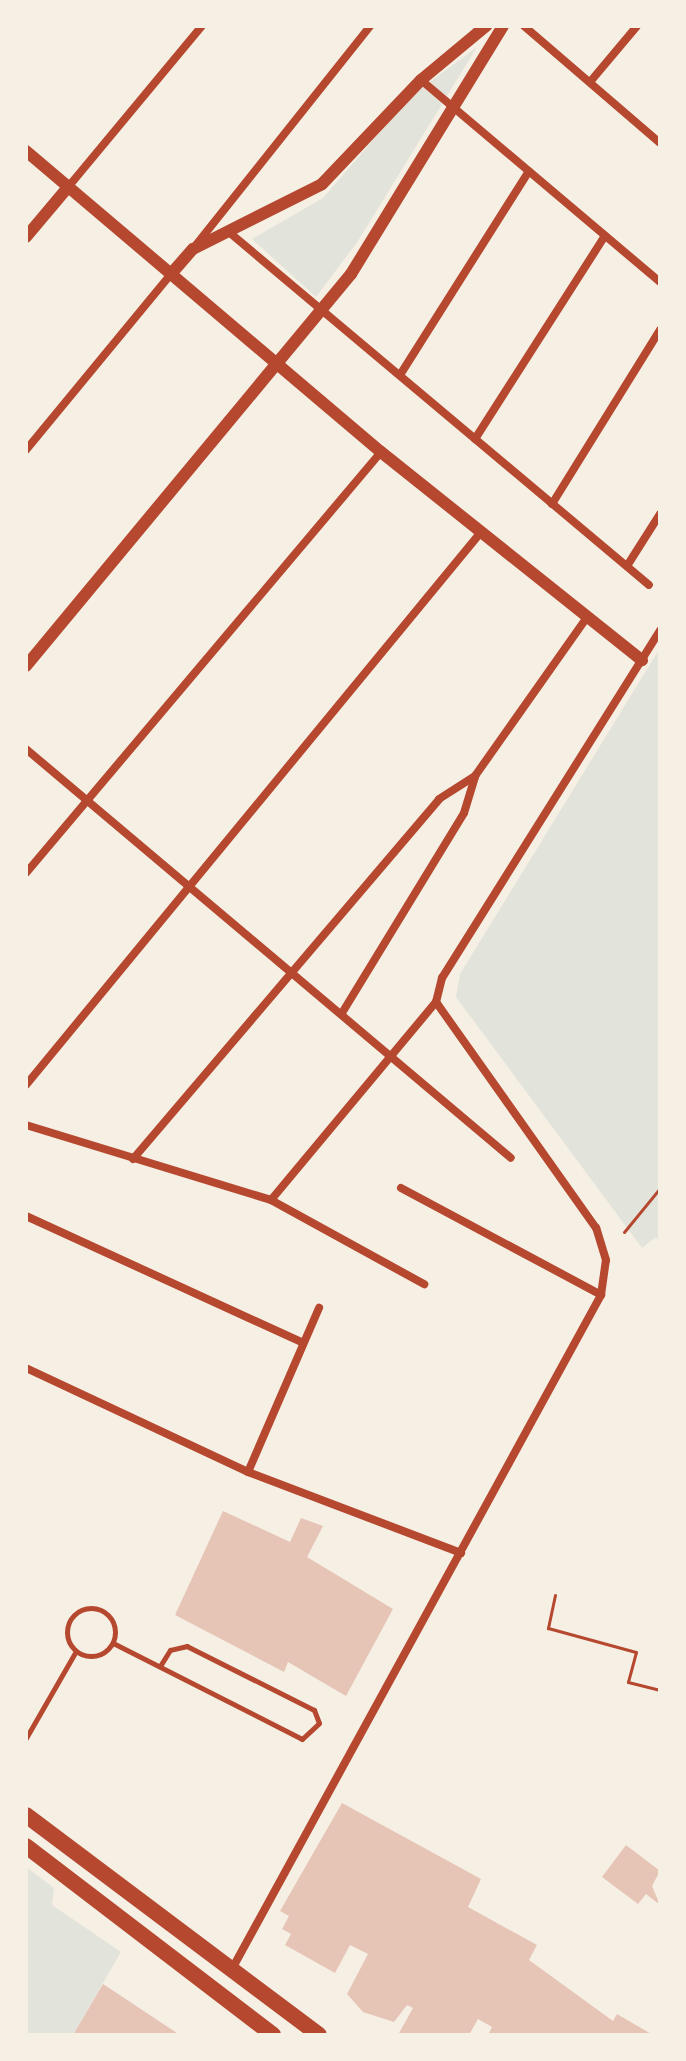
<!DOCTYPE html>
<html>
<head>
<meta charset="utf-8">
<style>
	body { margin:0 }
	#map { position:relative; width:686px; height:2061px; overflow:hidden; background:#f6efe4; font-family:Roboto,sans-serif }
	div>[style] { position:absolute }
	.green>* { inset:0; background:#e2e4dc }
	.building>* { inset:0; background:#e6c5b7 }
	.path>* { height:3px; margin:-1.5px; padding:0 1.5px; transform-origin:1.5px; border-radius:1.5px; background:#b5482f }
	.service>* { height:5px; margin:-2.5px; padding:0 2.5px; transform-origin:2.5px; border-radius:2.5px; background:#b5482f }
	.service>.ring { margin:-2.5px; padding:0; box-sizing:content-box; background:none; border:5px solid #b5482f; border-radius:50% }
	.minor>* { height:8px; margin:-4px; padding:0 4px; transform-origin:4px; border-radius:4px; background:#b5482f }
	.tertiary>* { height:12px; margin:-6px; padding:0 6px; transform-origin:6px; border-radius:6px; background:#b5482f }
	.primary>* { height:16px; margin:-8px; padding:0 8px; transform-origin:8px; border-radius:8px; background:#b5482f }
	span { translate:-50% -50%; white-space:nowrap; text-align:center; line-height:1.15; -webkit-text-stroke:8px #f6efe4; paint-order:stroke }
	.frame { position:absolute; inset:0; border:28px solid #f6efe4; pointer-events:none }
</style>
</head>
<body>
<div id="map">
	<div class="green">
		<i style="clip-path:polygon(477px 47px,358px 241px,316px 297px,252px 239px,323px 198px,412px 95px)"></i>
		<i style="clip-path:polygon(660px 648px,660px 1243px,656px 1237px,642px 1248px,456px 997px,460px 974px)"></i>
		<i style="clip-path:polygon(26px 1867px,54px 1888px,52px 1905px,121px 1952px,73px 2035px,26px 2035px)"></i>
	</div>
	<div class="building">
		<i style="clip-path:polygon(223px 1511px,290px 1542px,301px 1518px,323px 1526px,307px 1557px,393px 1609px,346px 1696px,288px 1662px,284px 1672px,175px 1615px)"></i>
		<i style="clip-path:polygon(342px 1803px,481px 1879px,468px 1907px,537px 1945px,529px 1960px,613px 2021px,617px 2014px,653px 2035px,488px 2035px,492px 2027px,478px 2019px,469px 2035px,398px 2035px,413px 2008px,407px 2005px,394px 2022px,363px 2012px,347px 1994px,368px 1954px,350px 1945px,335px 1973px,285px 1945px,291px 1934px,282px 1929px,289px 1916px,280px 1911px)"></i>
		<i style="clip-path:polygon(626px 1845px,660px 1871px,652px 1886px,660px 1905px,646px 1894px,638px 1904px,602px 1877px)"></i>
		<i style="clip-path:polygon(103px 1984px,180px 2035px,73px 2035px)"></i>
	</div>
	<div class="path">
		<i style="left:624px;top:1232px;width:57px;rotate:-50.7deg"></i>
		<i style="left:555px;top:1595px;width:34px;rotate:102deg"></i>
		<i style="left:548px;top:1628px;width:91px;rotate:15.3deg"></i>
		<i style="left:636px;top:1652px;width:31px;rotate:105deg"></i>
		<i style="left:628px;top:1682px;width:33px;rotate:14deg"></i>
	</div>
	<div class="service">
		<i class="ring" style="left:67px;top:1608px;width:43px;height:43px"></i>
		<i style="left:113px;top:1643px;width:212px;rotate:26.9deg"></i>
		<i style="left:302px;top:1739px;width:23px;rotate:-43deg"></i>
		<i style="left:319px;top:1723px;width:14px;rotate:-111deg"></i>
		<i style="left:314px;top:1710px;width:142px;rotate:-153.3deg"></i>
		<i style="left:187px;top:1646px;width:17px;rotate:167deg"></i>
		<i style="left:170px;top:1650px;width:19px;rotate:122deg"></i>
		<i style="left:26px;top:1738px;width:100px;rotate:-60.1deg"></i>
	</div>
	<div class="minor">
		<i style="left:524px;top:26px;width:179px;rotate:40.7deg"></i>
		<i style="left:421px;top:80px;width:313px;rotate:40.2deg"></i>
		<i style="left:590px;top:82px;width:73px;rotate:-50deg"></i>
		<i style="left:69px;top:186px;width:208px;rotate:-50.3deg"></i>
		<i style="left:230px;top:233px;width:547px;rotate:40.03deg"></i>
		<i style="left:196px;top:245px;width:280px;rotate:-51.5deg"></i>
		<i style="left:400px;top:375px;width:241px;rotate:-57.7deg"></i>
		<i style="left:475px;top:439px;width:241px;rotate:-57.4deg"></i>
		<i style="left:26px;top:450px;width:228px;rotate:-50.5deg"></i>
		<i style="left:552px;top:504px;width:205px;rotate:-58.2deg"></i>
		<i style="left:627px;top:566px;width:62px;rotate:-57.6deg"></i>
		<i style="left:26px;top:749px;width:634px;rotate:40.14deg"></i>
		<i style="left:26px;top:873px;width:551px;rotate:-49.86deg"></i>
		<i style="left:342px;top:1013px;width:234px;rotate:-58.6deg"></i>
		<i style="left:464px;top:813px;width:39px;rotate:-73deg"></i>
		<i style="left:475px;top:776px;width:194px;rotate:-54.8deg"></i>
		<i style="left:26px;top:1085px;width:716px;rotate:-50.55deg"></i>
		<i style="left:26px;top:1125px;width:256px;rotate:17deg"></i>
		<i style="left:271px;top:1200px;width:175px;rotate:28.8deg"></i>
		<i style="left:133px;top:1159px;width:472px;rotate:-49.6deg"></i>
		<i style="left:439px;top:799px;width:43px;rotate:-32.6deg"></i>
		<i style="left:401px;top:1188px;width:227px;rotate:28.1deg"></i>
		<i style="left:271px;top:1200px;width:258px;rotate:-50.2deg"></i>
		<i style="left:436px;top:1002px;width:25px;rotate:-76deg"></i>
		<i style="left:442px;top:978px;width:411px;rotate:-57.9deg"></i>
		<i style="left:26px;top:1216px;width:305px;rotate:24.6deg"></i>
		<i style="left:26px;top:1368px;width:245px;rotate:25.1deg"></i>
		<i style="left:248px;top:1472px;width:228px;rotate:20.8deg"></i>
		<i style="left:248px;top:1472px;width:179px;rotate:-66.6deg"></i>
		<i style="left:232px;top:1969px;width:768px;rotate:-61.3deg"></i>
		<i style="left:601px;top:1295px;width:35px;rotate:-82deg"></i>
		<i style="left:606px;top:1260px;width:34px;rotate:-107deg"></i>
		<i style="left:596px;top:1228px;width:277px;rotate:-125.3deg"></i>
	</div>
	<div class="tertiary">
		<i style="left:26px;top:151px;width:465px;rotate:40.3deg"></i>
		<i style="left:381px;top:452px;width:334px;rotate:38.6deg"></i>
		<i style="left:26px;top:237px;width:67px;rotate:-49.9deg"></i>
		<i style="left:171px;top:274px;width:33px;rotate:-49deg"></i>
		<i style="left:193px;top:249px;width:144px;rotate:-26.7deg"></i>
		<i style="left:322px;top:184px;width:144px;rotate:-46.4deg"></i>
		<i style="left:421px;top:80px;width:85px;rotate:-39.7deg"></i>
		<i style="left:26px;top:666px;width:509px;rotate:-50.34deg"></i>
		<i style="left:351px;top:274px;width:291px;rotate:-58.5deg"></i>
	</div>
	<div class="primary">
		<i style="left:26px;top:1815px;width:366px;rotate:36.9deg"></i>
		<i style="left:26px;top:1846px;width:311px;rotate:37.4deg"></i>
	</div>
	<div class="frame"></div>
</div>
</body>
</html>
